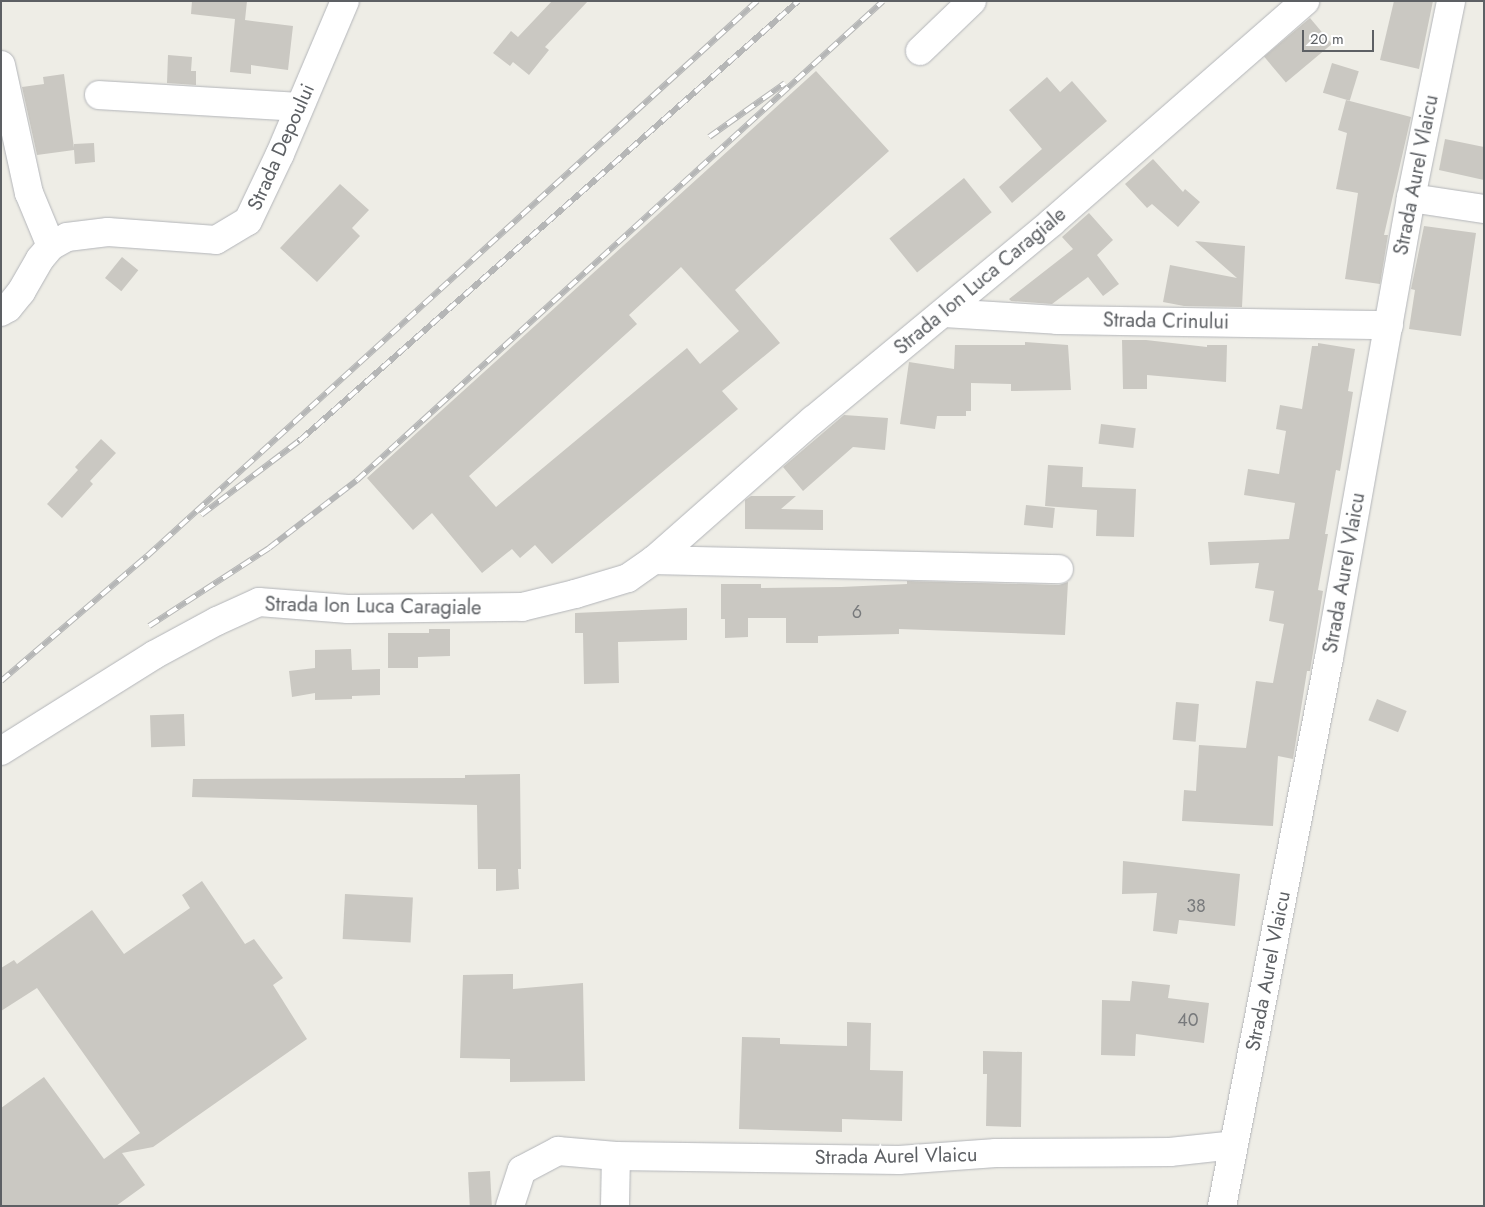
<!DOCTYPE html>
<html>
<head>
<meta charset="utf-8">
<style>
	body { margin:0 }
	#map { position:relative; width:1485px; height:1207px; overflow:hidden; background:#eeede6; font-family:Jost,sans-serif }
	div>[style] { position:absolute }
	.building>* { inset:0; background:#cac8c2; transform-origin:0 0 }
	.roads { filter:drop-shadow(0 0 1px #b3b5b9) drop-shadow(0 0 1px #b3b5b9) }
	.minor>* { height:28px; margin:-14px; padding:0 14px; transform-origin:14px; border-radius:14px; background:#fff }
	.rail>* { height:5.5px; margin-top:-2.75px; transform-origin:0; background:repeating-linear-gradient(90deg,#fff 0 11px,#b5b6b6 0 22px); box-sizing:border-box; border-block:1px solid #b5b6b6 }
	span { translate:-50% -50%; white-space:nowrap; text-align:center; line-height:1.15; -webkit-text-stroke:4px #fff; paint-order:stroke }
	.number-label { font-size:18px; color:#787a7c }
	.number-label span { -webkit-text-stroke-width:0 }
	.street-label { font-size:20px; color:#5d6064 }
	.frame { position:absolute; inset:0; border:2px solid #5d6064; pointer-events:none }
	.scale { position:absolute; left:1302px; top:30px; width:72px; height:22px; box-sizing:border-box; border:2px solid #5d6064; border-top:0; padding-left:6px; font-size:15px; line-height:18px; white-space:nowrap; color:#5d6064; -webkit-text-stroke:4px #fff; paint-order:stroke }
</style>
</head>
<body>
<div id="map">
	<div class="building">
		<i style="clip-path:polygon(192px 1px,247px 1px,245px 20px,293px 26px,288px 70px,251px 65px,251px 74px,230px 72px,235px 19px,191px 14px)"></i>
		<i style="clip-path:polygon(552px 1px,588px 1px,545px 47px,549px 50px,529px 75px,513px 62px,510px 66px,493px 53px,511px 31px,518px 37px)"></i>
		<i style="clip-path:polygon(1394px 1px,1433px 1px,1419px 69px,1380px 60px)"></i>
		<i style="left:1310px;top:18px;width:34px;height:60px;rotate:50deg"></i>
		<i style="clip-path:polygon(168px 55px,192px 57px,191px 71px,196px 71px,196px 85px,167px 83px)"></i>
		<i style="left:1332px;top:63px;width:28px;height:31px;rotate:17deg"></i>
		<i style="clip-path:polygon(evenodd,816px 71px,889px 151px,735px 290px,780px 343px,722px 391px,738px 409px,552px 564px,535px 545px,520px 558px,512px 549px,482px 573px,432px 513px,413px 530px,367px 478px,816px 71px,681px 267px,739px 331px,700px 364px,687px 348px,496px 507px,469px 476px,637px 324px,629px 315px,681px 267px)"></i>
		<i style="clip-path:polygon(64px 74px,74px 148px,74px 144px,94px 143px,95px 162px,75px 164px,74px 150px,37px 155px,22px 87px,44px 84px,43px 77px)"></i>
		<i style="clip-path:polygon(1047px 77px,1060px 92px,1072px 81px,1107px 121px,1012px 203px,999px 187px,1042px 149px,1009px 110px)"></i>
		<i style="clip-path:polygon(1346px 100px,1411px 117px,1384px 235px,1388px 235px,1380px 284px,1345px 279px,1358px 193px,1336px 189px,1347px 133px,1338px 130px)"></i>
		<i style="clip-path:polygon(1445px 139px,1484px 147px,1484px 180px,1439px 170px)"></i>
		<i style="clip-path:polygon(1153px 159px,1183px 192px,1185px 189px,1200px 202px,1178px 227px,1152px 204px,1147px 208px,1125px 184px)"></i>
		<i style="left:964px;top:178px;width:44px;height:96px;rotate:51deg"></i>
		<i style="clip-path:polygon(340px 184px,369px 210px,352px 228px,360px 236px,317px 282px,280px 248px)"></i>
		<i style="clip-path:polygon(1089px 213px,1113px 240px,1097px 255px,1119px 284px,1103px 296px,1088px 277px,1052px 304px,1011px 301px,1009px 299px,1073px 249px,1062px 237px)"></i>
		<i style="clip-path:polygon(1424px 226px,1476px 233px,1461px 336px,1409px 329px,1415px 290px,1411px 289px)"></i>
		<i style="clip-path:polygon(1195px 241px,1245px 246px,1242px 307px,1184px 306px,1163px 302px,1170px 265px,1237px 278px)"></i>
		<i style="left:122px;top:257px;width:21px;height:27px;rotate:39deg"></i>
		<i style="clip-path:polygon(1122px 340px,1146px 340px,1207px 347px,1207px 345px,1227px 345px,1226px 382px,1147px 375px,1147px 389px,1123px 389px)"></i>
		<i style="clip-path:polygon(1025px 342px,1068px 345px,1071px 390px,1011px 391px,1011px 384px,971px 383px,971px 411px,966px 411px,966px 416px,937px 416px,935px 429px,900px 424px,909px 362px,954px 369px,955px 345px,1025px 345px)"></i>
		<i style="clip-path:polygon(1318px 343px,1355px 349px,1348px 391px,1353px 392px,1340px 471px,1336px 470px,1325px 534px,1328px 534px,1318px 590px,1323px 591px,1310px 671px,1307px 671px,1293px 759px,1278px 756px,1273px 826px,1182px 821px,1184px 790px,1196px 791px,1199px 745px,1246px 748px,1256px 681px,1273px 683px,1284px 624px,1269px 621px,1274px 591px,1255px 588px,1259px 563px,1210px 565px,1208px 542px,1289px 539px,1295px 503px,1244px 495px,1248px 469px,1279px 474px,1286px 431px,1276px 429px,1280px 405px,1302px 409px,1312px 346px,1318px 346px)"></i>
		<i style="clip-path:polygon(844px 415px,888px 418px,885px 450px,853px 447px,803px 491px,783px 467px)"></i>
		<i style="left:1101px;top:424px;width:35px;height:20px;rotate:7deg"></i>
		<i style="clip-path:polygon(101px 439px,116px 453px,90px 481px,93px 484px,62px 518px,47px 504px,78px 470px,75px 467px)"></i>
		<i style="clip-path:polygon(1048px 465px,1083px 467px,1082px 487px,1136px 489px,1134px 537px,1096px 536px,1097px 510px,1045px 506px)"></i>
		<i style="clip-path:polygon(751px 496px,796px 496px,781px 509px,823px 510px,823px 530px,745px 529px,745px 500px)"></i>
		<i style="left:1026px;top:505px;width:29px;height:20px;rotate:6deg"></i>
		<i style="clip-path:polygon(907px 581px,1059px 585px,1068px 582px,1065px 635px,899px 629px,899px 634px,818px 636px,818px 643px,786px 643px,786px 618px,748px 618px,748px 637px,725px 638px,725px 619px,721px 619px,721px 584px,761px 584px,761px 588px,841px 587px,907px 584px)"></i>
		<i style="clip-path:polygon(687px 608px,687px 640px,618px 642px,619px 683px,584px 684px,583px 633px,575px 633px,575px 613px)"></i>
		<i style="clip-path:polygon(429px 629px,450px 629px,450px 656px,418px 657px,418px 668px,388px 668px,388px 633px,429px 633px)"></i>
		<i style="clip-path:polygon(351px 649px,352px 670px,380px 669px,380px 695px,352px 696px,352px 699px,315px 700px,315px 693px,292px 697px,289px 671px,315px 668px,315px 650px)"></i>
		<i style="left:1377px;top:699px;width:32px;height:23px;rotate:22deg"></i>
		<i style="left:1176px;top:702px;width:23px;height:38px;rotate:5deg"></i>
		<i style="left:184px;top:714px;width:32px;height:34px;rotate:88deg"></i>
		<i style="clip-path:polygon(520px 774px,521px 869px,518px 869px,519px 889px,496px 891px,496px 869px,478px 869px,477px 805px,192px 797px,193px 779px,465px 778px,465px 775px)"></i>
		<i style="clip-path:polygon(1123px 861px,1240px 874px,1235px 926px,1179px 920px,1177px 934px,1153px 931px,1157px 893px,1122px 894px)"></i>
		<i style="clip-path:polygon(202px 881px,245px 944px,254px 939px,283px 978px,273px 985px,307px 1039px,153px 1147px,122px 1153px,145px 1185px,116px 1206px,1px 1206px,1px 1108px,44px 1077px,104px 1159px,140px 1133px,37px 988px,1px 1011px,1px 968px,14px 960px,17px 964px,92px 910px,124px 954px,190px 908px,182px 895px)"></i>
		<i style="left:345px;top:894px;width:68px;height:45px;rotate:3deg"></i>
		<i style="clip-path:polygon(513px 974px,513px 989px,583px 983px,585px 1081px,510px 1082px,510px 1059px,460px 1058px,463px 975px)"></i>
		<i style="clip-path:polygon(1132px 981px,1170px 985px,1168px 998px,1209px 1003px,1204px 1043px,1136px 1034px,1135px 1056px,1101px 1055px,1102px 1000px,1130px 1001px)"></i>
		<i style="clip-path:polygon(847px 1022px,871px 1023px,870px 1070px,903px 1071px,902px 1121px,842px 1119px,842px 1132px,739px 1129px,742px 1037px,780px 1038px,780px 1044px,847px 1046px)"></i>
		<i style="clip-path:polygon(983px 1051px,1022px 1052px,1021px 1127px,986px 1126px,987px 1074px,983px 1074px)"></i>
		<i style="left:490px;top:1171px;width:35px;height:22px;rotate:87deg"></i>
	</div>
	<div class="roads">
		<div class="minor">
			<i style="left:920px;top:51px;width:72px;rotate:-43.9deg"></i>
			<i style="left:1px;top:65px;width:131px;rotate:77.7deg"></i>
			<i style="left:29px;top:193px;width:57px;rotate:67.5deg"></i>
			<i style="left:99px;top:95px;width:200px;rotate:3.4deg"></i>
			<i style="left:1411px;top:198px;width:74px;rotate:8.6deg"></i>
			<i style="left:1px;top:312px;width:8px;rotate:-30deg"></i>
			<i style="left:8px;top:308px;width:21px;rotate:-51deg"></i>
			<i style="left:21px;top:292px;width:38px;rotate:-60deg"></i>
			<i style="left:40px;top:259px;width:17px;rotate:-50deg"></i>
			<i style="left:51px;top:246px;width:18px;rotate:-29deg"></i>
			<i style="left:67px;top:237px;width:41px;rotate:-7deg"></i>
			<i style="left:108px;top:232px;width:108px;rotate:4.2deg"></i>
			<i style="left:216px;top:240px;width:37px;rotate:-31deg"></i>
			<i style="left:248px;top:221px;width:74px;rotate:-64.5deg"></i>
			<i style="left:280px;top:154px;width:166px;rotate:-67deg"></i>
			<i style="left:944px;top:313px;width:113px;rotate:3.5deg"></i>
			<i style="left:1057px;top:320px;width:332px;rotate:0.9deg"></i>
			<i style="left:654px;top:560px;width:405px;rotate:1.3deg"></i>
			<i style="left:1px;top:751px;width:181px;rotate:-32.1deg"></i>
			<i style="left:154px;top:655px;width:72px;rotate:-28.4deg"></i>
			<i style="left:217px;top:621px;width:46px;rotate:-24.3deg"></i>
			<i style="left:259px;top:602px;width:89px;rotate:4.5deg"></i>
			<i style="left:348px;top:609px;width:174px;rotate:-0.7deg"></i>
			<i style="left:522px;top:607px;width:55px;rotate:-13.8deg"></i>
			<i style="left:575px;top:594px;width:55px;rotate:-16.8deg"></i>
			<i style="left:628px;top:578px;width:32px;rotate:-35deg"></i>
			<i style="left:654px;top:560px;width:212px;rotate:-41.4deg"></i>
			<i style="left:813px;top:420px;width:310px;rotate:-39.6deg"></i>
			<i style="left:1052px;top:222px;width:336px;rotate:-41.1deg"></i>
			<i style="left:510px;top:1206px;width:38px;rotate:-72deg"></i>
			<i style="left:522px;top:1170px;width:41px;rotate:-27.8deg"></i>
			<i style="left:558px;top:1151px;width:58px;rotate:4.9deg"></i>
			<i style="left:616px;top:1156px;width:283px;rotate:0.8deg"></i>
			<i style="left:899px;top:1160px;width:97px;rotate:-4.1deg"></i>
			<i style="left:996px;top:1153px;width:174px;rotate:-0.3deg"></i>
			<i style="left:1170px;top:1152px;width:64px;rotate:-6.2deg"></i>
			<i style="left:615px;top:1206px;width:50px;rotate:-88.9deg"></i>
			<i style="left:1222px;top:1206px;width:558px;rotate:-78.95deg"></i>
			<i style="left:1329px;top:658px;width:467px;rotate:-79.9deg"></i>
			<i style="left:1411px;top:198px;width:201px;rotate:-78.5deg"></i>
		</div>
	</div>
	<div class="rail">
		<i style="left:709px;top:137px;width:93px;rotate:-35.4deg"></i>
		<i style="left:201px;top:515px;width:123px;rotate:-37.1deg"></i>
		<i style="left:299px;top:441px;width:665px;rotate:-41.4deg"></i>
		<i style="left:149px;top:626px;width:143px;rotate:-33deg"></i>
		<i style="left:269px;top:548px;width:111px;rotate:-37.7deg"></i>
		<i style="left:357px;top:480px;width:711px;rotate:-42.32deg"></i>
		<i style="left:1px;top:681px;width:192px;rotate:-40.6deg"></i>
		<i style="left:147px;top:556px;width:825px;rotate:-42.3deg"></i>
	</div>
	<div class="number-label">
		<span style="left:857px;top:612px">6</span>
		<span style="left:1196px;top:906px">38</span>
		<span style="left:1188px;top:1020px">40</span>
	</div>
	<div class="street-label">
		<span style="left:281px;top:147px;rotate:-66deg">Strada Depoului</span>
		<span style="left:1416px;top:175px;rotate:-79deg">Strada Aurel Vlaicu</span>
		<span style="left:980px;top:281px;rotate:-40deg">Strada Ion Luca Caragiale</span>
		<span style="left:1166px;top:321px;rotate:1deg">Strada Crinului</span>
		<span style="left:1344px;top:573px;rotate:-80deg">Strada Aurel Vlaicu</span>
		<span style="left:373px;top:606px;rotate:1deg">Strada Ion Luca Caragiale</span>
		<span style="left:1268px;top:971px;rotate:-79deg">Strada Aurel Vlaicu</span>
		<span style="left:896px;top:1156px;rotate:-1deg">Strada Aurel Vlaicu</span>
	</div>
	<div class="frame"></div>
	<div class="scale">20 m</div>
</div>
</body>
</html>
